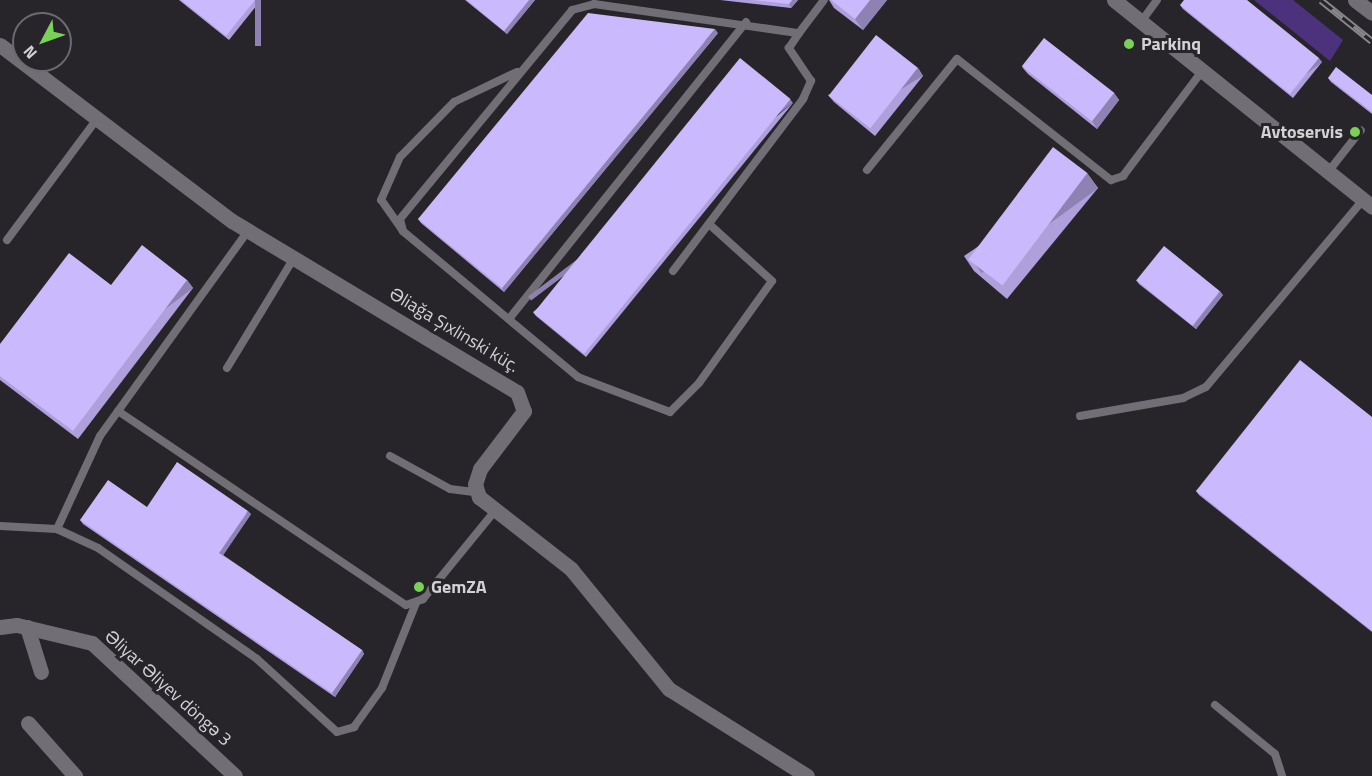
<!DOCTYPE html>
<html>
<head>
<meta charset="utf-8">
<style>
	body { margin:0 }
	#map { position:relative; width:1372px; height:776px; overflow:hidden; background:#27252a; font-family:"Titillium Web",sans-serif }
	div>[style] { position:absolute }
	.green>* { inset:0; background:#4c327d }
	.lane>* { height:8px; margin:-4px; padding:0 4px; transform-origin:4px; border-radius:4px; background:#716f75 }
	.street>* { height:15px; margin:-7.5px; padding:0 7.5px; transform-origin:7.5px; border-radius:7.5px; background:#716f75 }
	.secondary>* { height:15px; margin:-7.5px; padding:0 7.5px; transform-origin:7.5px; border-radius:7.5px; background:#716f75 }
	.rail>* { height:7px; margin-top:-3.5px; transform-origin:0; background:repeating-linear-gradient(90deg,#27252a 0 14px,#87868a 0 28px); box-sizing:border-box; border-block:2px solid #87868a }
	.wall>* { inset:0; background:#af9fda }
	.shaded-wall>* { inset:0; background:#8e82b2; transform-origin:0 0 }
	.building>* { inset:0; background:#cbb9fe; transform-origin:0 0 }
	.dots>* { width:16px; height:16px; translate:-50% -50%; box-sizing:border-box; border:3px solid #27252a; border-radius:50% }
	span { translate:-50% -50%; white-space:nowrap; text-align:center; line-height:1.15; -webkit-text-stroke:6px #27252a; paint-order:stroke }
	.poi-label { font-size:18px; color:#d2d1d4; font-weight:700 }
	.left { translate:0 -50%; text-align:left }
	.right { translate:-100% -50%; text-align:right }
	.street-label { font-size:18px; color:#d2d1d4 }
	.north { position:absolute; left:12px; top:12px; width:60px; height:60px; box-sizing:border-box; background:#27252a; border:2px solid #6b6a6e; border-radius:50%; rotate:229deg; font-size:16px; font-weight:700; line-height:24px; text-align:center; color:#d2d1d4 }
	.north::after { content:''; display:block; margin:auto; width:21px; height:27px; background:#79d157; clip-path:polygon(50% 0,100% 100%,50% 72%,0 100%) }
</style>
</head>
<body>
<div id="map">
	<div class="green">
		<i style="clip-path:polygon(1254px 0,1293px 0,1343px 40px,1330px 61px)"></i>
	</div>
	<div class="lane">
		<i style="left:1141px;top:22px;width:27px;rotate:-54deg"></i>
		<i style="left:867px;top:170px;width:143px;rotate:-51deg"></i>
		<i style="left:957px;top:59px;width:196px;rotate:38.2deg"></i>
		<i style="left:1111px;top:180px;width:13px;rotate:-18deg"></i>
		<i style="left:1123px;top:176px;width:131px;rotate:-53deg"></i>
		<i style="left:1328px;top:172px;width:53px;rotate:-51.8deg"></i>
		<i style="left:709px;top:224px;width:85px;rotate:42.1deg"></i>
		<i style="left:772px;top:281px;width:125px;rotate:125.6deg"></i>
		<i style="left:699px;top:383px;width:41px;rotate:135deg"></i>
		<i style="left:670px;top:412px;width:98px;rotate:-159.2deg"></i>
		<i style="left:578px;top:377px;width:228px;rotate:-140.2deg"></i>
		<i style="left:403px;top:231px;width:12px;rotate:-104deg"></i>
		<i style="left:400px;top:219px;width:271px;rotate:-50.5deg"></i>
		<i style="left:572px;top:10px;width:23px;rotate:-15deg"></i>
		<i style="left:594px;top:4px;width:207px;rotate:8.1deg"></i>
		<i style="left:799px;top:33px;width:41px;rotate:-52.9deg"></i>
		<i style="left:403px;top:231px;width:38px;rotate:-125deg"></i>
		<i style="left:381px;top:200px;width:47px;rotate:-66.2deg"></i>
		<i style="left:400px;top:157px;width:77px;rotate:-45.5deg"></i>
		<i style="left:454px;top:102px;width:70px;rotate:-25.5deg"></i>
		<i style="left:7px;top:240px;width:151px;rotate:-53.4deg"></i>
		<i style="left:673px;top:271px;width:216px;rotate:-52.9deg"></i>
		<i style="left:803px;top:99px;width:20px;rotate:-66deg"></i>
		<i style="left:811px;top:81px;width:40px;rotate:-124deg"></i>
		<i style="left:789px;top:48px;width:18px;rotate:-56deg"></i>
		<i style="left:509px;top:319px;width:380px;rotate:-51.4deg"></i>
		<i style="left:227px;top:368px;width:129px;rotate:-58.7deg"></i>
		<i style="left:118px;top:411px;width:347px;rotate:34deg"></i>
		<i style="left:406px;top:605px;width:18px;rotate:-19deg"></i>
		<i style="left:423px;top:599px;width:112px;rotate:-50.8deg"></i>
		<i style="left:1080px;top:416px;width:105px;rotate:-9.9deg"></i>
		<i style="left:1183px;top:398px;width:25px;rotate:-26deg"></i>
		<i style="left:1206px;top:387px;width:244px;rotate:-50deg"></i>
		<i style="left:390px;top:456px;width:68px;rotate:28.8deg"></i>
		<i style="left:450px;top:489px;width:26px;rotate:7deg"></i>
		<i style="left:0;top:526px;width:57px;rotate:3deg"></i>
		<i style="left:57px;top:529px;width:45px;rotate:24.9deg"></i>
		<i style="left:98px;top:548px;width:194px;rotate:34.9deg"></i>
		<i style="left:257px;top:659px;width:108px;rotate:42.4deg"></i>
		<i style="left:337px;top:732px;width:18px;rotate:-16deg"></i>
		<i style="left:354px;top:727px;width:48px;rotate:-54.3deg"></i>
		<i style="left:382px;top:688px;width:92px;rotate:-68.2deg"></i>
		<i style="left:57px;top:529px;width:102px;rotate:-65.2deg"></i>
		<i style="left:100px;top:436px;width:253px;rotate:-54.2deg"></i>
		<i style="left:1215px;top:705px;width:77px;rotate:39.2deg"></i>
		<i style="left:1275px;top:754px;width:23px;rotate:72deg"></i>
	</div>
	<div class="street">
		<i style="left:1355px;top:0;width:21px;rotate:37deg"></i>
		<i style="left:0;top:45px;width:291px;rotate:37.2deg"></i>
		<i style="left:232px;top:221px;width:332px;rotate:31deg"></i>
		<i style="left:517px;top:392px;width:20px;rotate:70deg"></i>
		<i style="left:524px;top:411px;width:73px;rotate:127.2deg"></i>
		<i style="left:480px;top:469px;width:16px;rotate:108deg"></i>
		<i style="left:475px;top:484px;width:14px;rotate:73deg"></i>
		<i style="left:479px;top:497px;width:117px;rotate:38deg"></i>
		<i style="left:571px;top:569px;width:155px;rotate:50.8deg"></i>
		<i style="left:669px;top:689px;width:163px;rotate:32.2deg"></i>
		<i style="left:0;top:627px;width:17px;rotate:-7deg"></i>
		<i style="left:17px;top:625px;width:77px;rotate:13.5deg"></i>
		<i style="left:92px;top:643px;width:195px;rotate:42.9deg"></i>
		<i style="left:27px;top:627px;width:47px;rotate:72.7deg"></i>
		<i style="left:28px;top:723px;width:71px;rotate:48.4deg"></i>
	</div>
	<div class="secondary">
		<i style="left:1114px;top:0;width:331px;rotate:38.7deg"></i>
	</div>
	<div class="rail">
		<i style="left:1321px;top:0;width:65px;rotate:38.8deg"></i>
	</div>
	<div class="wall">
		<i style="clip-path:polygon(179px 0,261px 0,229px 40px)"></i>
		<i style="clip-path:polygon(465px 0,535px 0,507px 34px)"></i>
		<i style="clip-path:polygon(720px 0,798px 0,791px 8px)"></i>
		<i style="clip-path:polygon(829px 0,887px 0,863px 30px,834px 8px)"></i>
		<i style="clip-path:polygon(1180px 5px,1322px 62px,1293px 98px,1183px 9px)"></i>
		<i style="clip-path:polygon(718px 33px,504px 292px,421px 223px,418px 219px)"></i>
		<i style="clip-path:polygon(1022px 67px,1114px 93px,1119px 100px,1097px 129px,1028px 74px)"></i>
		<i style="clip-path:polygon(918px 68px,923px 76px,875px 136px,834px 102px,828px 95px)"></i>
		<i style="clip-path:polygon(1328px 78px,1372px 95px,1372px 114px,1331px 82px)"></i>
		<i style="clip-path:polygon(793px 103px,586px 357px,536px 316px,533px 312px)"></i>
		<i style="clip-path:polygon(1087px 173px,1098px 188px,1007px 299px,974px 271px,964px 256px)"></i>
		<i style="clip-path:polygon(187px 280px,193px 288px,78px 439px,0 380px,0 344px)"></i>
		<i style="clip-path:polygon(1136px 280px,1223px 295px,1196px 329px,1139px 284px)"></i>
		<i style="clip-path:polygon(1372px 417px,1372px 632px,1199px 495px,1196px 491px)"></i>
		<i style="clip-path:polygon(147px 507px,251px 514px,223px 555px,362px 650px,364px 654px,335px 697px,83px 524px,80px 520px)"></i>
	</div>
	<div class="shaded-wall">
		<i style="left:255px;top:0;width:6px;height:46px"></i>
		<i style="clip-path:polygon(529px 0,535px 0,507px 34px,504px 31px)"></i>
		<i style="clip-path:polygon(792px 0,798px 0,791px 8px,789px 4px)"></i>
		<i style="clip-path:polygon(870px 0,887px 0,863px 30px,855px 19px)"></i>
		<i style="clip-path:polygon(715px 29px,718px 33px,504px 292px,502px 288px)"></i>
		<i style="left:1319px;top:58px;width:5px;height:46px;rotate:53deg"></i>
		<i style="left:918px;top:68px;width:9px;height:77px;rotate:58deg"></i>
		<i style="clip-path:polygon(1114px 93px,1119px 100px,1097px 129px,1092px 121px)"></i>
		<i style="left:790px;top:99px;width:5px;height:328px;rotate:53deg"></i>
		<i style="left:1087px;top:173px;width:19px;height:144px;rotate:54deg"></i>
		<i style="left:187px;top:280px;width:10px;height:189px;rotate:53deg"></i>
		<i style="clip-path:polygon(1220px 291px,1223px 295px,1196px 329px,1193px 326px)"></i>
		<i style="clip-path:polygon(248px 511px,251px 514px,222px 557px,219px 553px)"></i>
		<i style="clip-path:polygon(362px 650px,364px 654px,335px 697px,332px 693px)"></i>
	</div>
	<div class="building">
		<i style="clip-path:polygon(181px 0,255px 0,226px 36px)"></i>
		<i style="clip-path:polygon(467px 0,529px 0,504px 31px)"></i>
		<i style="clip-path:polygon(752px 0,792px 0,789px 4px)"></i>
		<i style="clip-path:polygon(831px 0,870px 0,855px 19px)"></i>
		<i style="clip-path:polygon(1184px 0,1247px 0,1319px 58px,1290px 94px,1180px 5px)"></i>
		<i style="clip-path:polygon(588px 13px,715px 29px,502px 288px,418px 219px)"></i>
		<i style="left:876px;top:35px;width:53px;height:77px;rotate:38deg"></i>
		<i style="left:1044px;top:38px;width:89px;height:36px;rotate:38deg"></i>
		<i style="left:740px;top:58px;width:65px;height:328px;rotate:39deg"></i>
		<i style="clip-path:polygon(1336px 67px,1372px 95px,1372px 112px,1328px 78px)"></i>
		<i style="left:1053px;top:147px;width:43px;height:141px;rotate:37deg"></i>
		<i style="clip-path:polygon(142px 245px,187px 280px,73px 431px,0 376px,0 344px,69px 253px,111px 285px)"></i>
		<i style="left:1164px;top:246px;width:72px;height:44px;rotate:39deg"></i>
		<i style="clip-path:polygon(1300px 360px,1372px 417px,1372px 631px,1196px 491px)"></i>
		<i style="clip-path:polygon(177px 462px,248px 511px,219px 553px,362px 650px,332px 693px,80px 520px,108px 480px,147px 507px)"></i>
	</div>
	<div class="dots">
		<i style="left:1129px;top:44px;background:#79d157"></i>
		<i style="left:1355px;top:132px;background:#79d157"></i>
		<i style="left:419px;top:587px;background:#79d157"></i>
	</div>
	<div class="poi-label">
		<span class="left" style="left:1141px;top:44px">Parkinq</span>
		<span class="right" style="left:1343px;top:132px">Avtoservis</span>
		<span class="left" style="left:431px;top:587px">GemZA</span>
	</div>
	<div class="street-label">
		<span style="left:454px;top:330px;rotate:31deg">Əliağa Şıxlinski küç.</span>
		<span style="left:168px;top:688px;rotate:42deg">Əliyar Əliyev döngə 3</span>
	</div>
	<div class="north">N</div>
</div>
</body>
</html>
